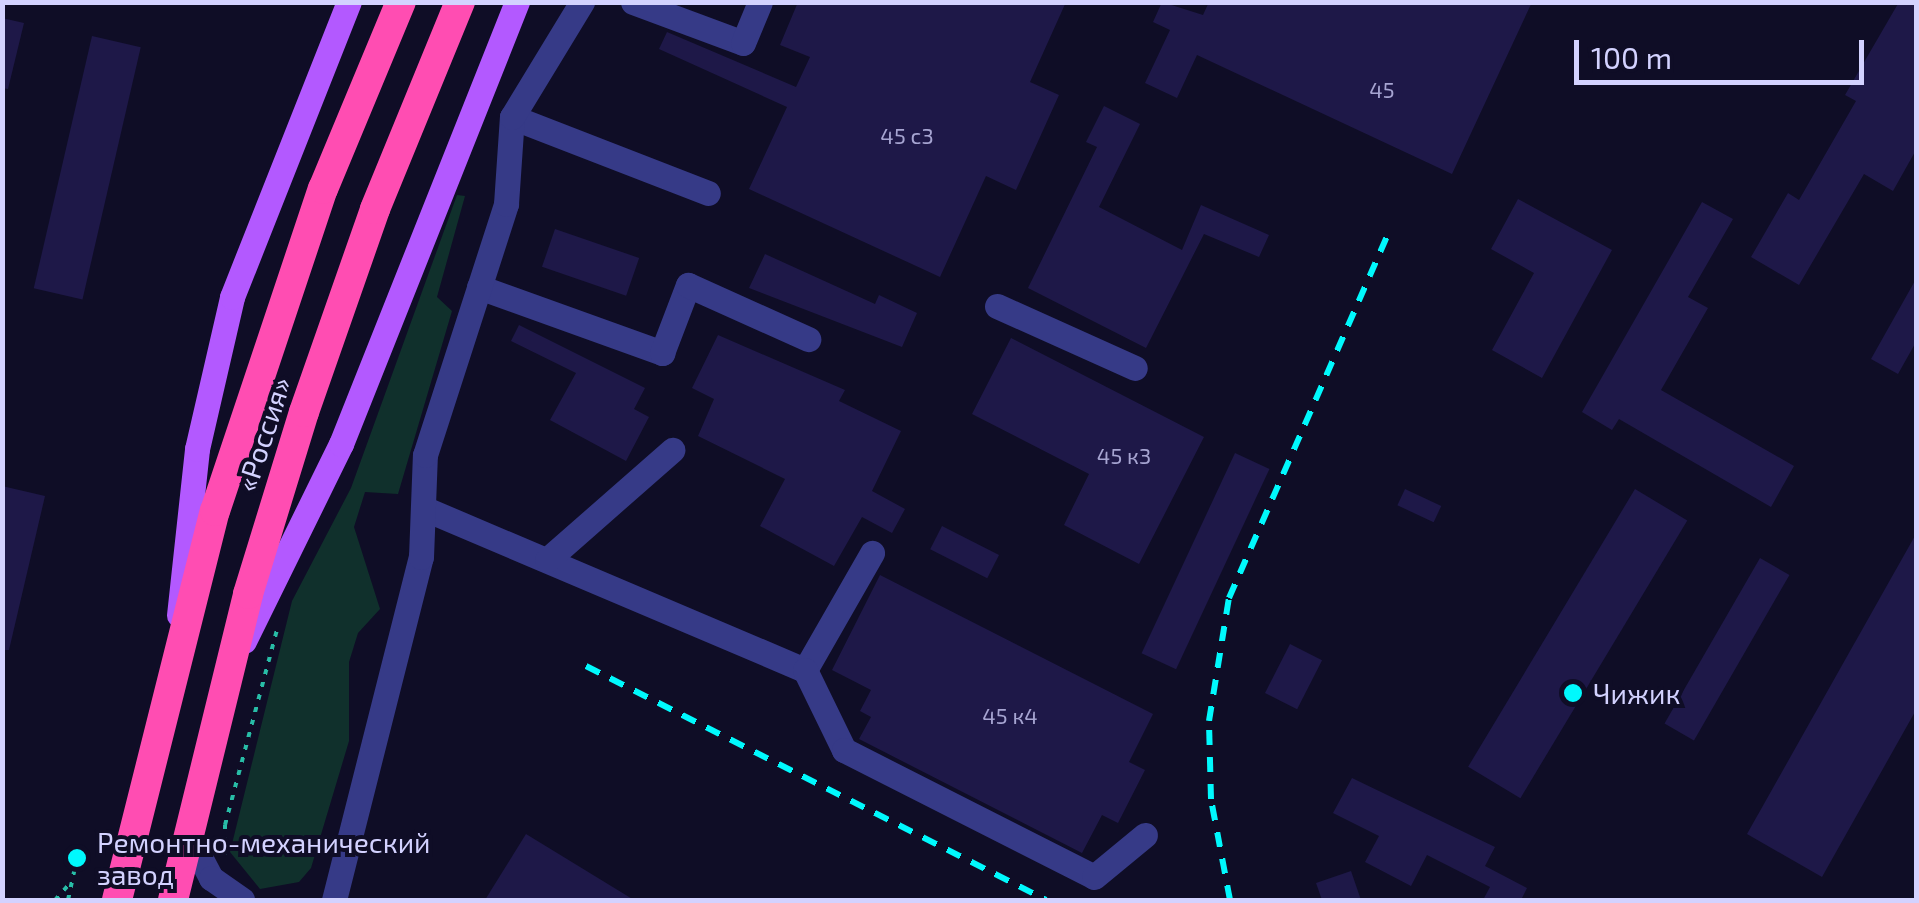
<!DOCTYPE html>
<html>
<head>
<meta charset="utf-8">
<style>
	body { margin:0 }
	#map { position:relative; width:1919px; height:903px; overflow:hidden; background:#0f0d26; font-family:"Exo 2",sans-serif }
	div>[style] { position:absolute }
	.green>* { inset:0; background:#10302c }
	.building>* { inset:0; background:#1e1848; transform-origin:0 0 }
	.path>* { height:4px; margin-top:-2px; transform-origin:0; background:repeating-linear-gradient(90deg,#28bda7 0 5px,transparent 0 13px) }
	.minor>* { height:25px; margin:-12.5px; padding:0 12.5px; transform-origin:12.5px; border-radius:12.5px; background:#363a87 }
	.major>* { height:25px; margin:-12.5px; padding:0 12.5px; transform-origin:12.5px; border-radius:12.5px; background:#b359ff }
	.highway>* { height:30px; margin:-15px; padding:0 15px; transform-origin:15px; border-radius:15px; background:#ff4db2 }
	.rail>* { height:6px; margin-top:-3px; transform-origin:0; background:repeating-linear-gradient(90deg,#00f9fd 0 15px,transparent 0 27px) }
	.dots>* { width:28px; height:28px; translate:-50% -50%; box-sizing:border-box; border:5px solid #0f0d26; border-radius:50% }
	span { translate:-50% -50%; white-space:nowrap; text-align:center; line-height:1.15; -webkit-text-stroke:8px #0f0d26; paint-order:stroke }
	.number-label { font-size:22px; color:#a6a4d1 }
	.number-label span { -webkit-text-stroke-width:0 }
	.street-label { font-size:28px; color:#d3d2ff }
	.poi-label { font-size:28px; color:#d3d2ff }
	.left { translate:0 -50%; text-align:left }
	.frame { position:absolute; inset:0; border:5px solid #d3d2ff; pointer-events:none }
	.scale { position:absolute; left:1574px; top:40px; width:290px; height:45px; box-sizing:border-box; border:5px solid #d3d2ff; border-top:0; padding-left:12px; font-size:30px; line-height:35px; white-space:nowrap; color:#d3d2ff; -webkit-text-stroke:8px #0f0d26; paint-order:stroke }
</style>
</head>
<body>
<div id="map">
	<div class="green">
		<i style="clip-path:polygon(457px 195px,465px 196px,437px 297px,452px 311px,398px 494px,365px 492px,354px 527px,380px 609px,358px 633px,349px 662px,349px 741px,311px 868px,299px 882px,260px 889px,230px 852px,292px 601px,351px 488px)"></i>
	</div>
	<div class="building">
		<i style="clip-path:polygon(798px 2px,1066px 2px,1030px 82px,1059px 95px,1016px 190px,986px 176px,940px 277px,749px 189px,787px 107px,659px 49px,667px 32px,796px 87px,810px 57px,780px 45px)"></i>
		<i style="clip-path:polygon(1162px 2px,1203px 15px,1209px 2px,1532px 2px,1452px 174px,1197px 55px,1177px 98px,1145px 83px,1170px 30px,1153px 22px)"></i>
		<i style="clip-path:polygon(1899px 2px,1916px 2px,1916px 150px,1893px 191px,1864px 174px,1799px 285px,1751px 257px,1788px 193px,1799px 200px,1856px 101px,1845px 95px)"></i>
		<i style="clip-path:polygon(2px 18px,24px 23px,8px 89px,2px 88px)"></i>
		<i style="left:92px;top:36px;width:50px;height:259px;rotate:13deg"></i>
		<i style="clip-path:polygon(1104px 106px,1140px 124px,1099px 207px,1182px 250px,1201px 205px,1269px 235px,1259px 257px,1204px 234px,1146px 348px,1028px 288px,1097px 147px,1086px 142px)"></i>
		<i style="clip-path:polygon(1518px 199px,1612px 250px,1542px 378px,1492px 350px,1534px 273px,1491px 249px)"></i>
		<i style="clip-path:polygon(1702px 202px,1733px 219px,1688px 297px,1708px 308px,1661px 390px,1794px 466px,1771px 507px,1619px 419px,1612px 430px,1582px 412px)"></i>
		<i style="left:555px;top:229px;width:89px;height:40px;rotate:19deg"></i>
		<i style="clip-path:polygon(765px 254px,875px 304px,879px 295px,917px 313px,902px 347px,749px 288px)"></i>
		<i style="clip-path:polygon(1916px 279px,1916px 342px,1898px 374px,1871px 359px)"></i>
		<i style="clip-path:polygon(519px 325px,645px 388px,634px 409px,649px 417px,626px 461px,550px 420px,576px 373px,511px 341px)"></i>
		<i style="clip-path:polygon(718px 335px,845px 390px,839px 401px,901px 431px,872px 491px,905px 509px,892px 533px,862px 517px,834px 566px,760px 526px,785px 479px,698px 436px,714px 399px,692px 388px)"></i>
		<i style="clip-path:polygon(1011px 338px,1204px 437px,1139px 564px,1064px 525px,1089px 474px,972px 414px)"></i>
		<i style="left:1235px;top:453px;width:38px;height:221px;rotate:25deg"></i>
		<i style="clip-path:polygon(2px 486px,45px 496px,9px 650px,2px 650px)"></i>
		<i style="left:1405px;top:489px;width:40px;height:18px;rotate:25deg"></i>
		<i style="left:1635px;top:489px;width:61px;height:324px;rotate:31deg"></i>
		<i style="left:942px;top:526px;width:64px;height:26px;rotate:27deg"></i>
		<i style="clip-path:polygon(1916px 534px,1916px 710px,1822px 877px,1747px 834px)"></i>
		<i style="left:1760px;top:558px;width:34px;height:191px;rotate:30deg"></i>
		<i style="clip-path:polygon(880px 575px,1153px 714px,1129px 762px,1145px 770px,1118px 823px,1102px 815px,1082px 853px,859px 739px,871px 717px,860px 711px,871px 690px,832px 670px)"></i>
		<i style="left:1290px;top:644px;width:36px;height:55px;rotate:27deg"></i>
		<i style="clip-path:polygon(1352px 778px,1495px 847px,1485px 866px,1527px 888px,1521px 900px,1483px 900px,1490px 887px,1427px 855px,1411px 886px,1365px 862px,1379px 836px,1333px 813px)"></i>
		<i style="clip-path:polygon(526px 834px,634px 900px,485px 900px)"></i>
		<i style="clip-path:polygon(1351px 871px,1361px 900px,1322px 900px,1316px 883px)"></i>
	</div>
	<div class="path">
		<i style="left:225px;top:855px;width:30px;rotate:-90deg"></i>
		<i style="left:225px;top:825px;width:206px;rotate:-75.1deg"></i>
		<i style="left:55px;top:900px;width:25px;rotate:-48deg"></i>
		<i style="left:68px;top:900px;width:43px;rotate:-77.9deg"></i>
	</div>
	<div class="minor">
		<i style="left:633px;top:2px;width:117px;rotate:20.4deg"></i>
		<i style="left:743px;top:43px;width:44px;rotate:-67.5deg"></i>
		<i style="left:512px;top:117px;width:210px;rotate:21.2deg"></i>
		<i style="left:479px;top:287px;width:195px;rotate:19.8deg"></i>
		<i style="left:662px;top:353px;width:73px;rotate:-69.1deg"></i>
		<i style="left:688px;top:285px;width:132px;rotate:24.2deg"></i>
		<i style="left:997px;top:306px;width:151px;rotate:24.2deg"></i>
		<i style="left:423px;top:508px;width:415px;rotate:23deg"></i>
		<i style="left:805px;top:670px;width:135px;rotate:-60.2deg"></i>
		<i style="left:547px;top:560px;width:167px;rotate:-41.3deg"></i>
		<i style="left:805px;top:670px;width:89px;rotate:64deg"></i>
		<i style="left:844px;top:750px;width:280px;rotate:26.9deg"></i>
		<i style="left:1094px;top:877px;width:66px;rotate:-39.5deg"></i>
		<i style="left:188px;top:834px;width:50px;rotate:62.4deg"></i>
		<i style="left:211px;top:878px;width:38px;rotate:35deg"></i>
		<i style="left:334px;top:900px;width:354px;rotate:-75.8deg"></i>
		<i style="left:421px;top:557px;width:102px;rotate:-87.8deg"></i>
		<i style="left:425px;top:455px;width:264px;rotate:-72.1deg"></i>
		<i style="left:506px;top:204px;width:87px;rotate:-86.1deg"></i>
		<i style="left:512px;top:117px;width:135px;rotate:-58.7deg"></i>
	</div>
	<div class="major">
		<i style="left:179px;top:615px;width:167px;rotate:-83.8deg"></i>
		<i style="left:197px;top:449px;width:156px;rotate:-77deg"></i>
		<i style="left:232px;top:297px;width:317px;rotate:-68.4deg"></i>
		<i style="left:244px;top:641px;width:220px;rotate:-63.8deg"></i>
		<i style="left:341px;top:444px;width:476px;rotate:-68.3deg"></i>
	</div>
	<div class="highway">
		<i style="left:117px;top:900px;width:401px;rotate:-75.9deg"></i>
		<i style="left:215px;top:511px;width:340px;rotate:-71.5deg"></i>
		<i style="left:323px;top:189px;width:203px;rotate:-67.4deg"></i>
		<i style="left:173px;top:900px;width:315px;rotate:-76.2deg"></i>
		<i style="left:248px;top:594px;width:190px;rotate:-72.9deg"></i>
		<i style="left:304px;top:412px;width:215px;rotate:-70.7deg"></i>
		<i style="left:375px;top:209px;width:224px;rotate:-67.7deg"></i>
	</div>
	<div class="rail">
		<i style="left:586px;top:666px;width:516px;rotate:26.96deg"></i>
		<i style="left:1230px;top:900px;width:103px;rotate:-100.7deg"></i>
		<i style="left:1211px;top:799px;width:78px;rotate:-91.5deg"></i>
		<i style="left:1209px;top:721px;width:125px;rotate:-80.8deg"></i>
		<i style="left:1229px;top:598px;width:399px;rotate:-66.4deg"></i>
	</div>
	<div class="dots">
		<i style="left:1573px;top:693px;background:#00f9fd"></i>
		<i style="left:77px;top:858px;background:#00f9fd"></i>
	</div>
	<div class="number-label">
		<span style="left:1382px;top:90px">45</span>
		<span style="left:907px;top:136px">45 с3</span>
		<span style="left:1124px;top:456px">45 к3</span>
		<span style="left:1010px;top:716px">45 к4</span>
	</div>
	<div class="street-label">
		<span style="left:263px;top:434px;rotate:-72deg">«Россия»</span>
	</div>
	<div class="poi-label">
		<span class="left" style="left:1593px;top:693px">Чижик</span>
		<span class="left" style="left:97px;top:858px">Ремонтно-механический<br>завод</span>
	</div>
	<div class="frame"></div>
	<div class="scale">100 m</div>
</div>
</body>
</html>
